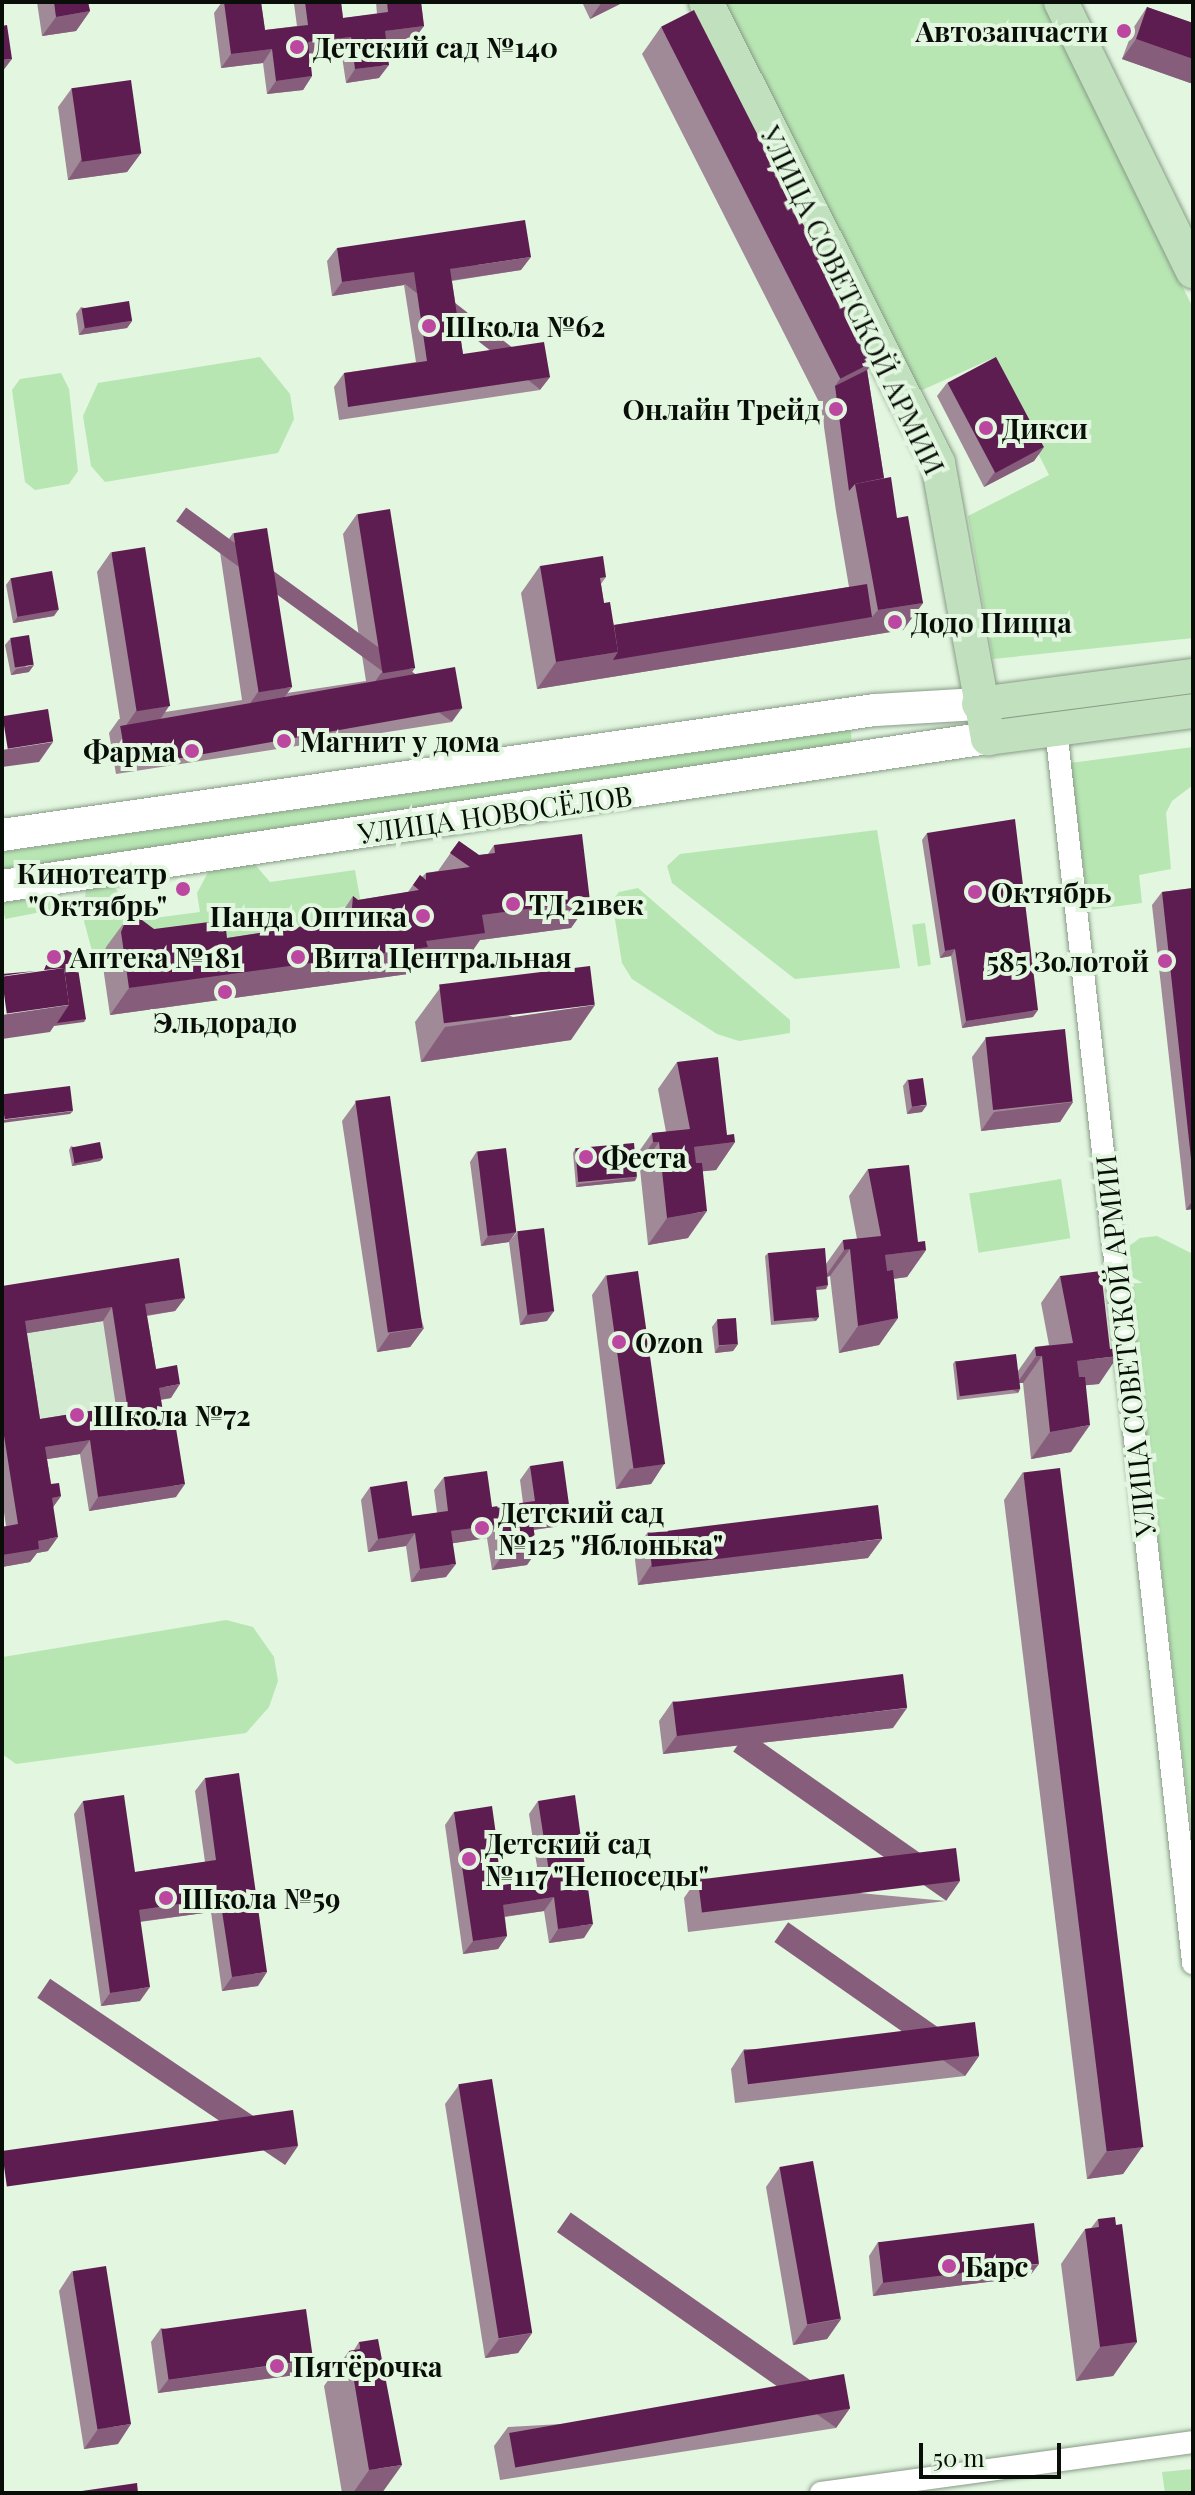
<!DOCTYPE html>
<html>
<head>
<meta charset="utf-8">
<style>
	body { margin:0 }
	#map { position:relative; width:1195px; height:2495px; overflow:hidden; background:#e2f6e0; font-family:"Playfair Display",serif }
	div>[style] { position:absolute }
	.built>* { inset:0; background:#d3ecd1 }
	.green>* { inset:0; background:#b7e6b3; transform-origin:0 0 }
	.roads { filter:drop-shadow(0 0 2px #889b86) drop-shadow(0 0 2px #889b86) }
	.minor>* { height:22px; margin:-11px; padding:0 11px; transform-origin:11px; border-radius:11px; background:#fff }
	.secondary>* { height:32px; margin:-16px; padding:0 16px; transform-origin:16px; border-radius:16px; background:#fff }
	.primary>* { height:34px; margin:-17px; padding:0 17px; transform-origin:17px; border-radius:17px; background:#c1e0be }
	.wall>* { inset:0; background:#a08a98 }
	.shaded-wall>* { inset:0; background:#865e7b; transform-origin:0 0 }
	.building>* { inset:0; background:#5e1d50; transform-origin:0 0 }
	.dots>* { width:22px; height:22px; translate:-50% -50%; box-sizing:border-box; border:4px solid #e2f6e0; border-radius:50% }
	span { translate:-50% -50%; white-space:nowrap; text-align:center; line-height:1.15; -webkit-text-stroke:8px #e2f6e0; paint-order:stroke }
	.poi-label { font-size:28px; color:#090f08; font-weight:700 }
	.right { translate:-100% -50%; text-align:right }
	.left { translate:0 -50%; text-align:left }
	.street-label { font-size:28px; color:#090f08 }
	.frame { position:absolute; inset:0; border:4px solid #090f08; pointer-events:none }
	.scale { position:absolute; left:919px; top:2443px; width:142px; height:36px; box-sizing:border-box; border:4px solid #090f08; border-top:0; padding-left:10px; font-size:24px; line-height:28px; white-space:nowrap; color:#090f08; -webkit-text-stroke:6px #e2f6e0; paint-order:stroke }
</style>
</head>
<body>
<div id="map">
	<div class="built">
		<i style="clip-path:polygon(2px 1298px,137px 1317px,150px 1401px,89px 1511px,80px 1454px,36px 1461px,48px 1551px,29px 1554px,30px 1562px,2px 1567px,2px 1539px,8px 1537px,2px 1498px)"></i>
	</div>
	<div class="green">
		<i style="clip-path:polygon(723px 2px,1044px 2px,1193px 308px,1193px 638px,993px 659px,968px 516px,1049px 475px,991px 359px,920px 391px)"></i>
		<i style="clip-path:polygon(260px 357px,290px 394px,294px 419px,278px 453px,105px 482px,91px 466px,83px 416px,98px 383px)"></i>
		<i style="clip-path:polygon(61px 373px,69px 389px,78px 471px,69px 484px,35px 490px,25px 482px,12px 390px,20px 379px)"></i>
		<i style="clip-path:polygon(851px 730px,852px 750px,2px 876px,2px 852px)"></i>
		<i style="clip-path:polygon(1193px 747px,1193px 785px,1172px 801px,1166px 813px,1171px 869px,1139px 875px,1142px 903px,1089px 910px,1070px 763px)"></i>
		<i style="clip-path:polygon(877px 830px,900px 968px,795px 979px,672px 883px,667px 866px,680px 854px)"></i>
		<i style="clip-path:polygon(250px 859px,270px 882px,355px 870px,361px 904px,319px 911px,323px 943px,110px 945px,102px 955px,92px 951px,84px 921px,89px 913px,137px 911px,139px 920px,200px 912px,197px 893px,212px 865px)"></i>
		<i style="clip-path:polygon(112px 883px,118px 892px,114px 902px,84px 905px,86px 889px)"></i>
		<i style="clip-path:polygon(638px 888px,790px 1020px,790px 1033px,739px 1041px,717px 1034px,632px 979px,622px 963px,612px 901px,619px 892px)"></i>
		<i style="left:60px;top:892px;width:16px;height:59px;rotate:79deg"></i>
		<i style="left:925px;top:923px;width:42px;height:13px;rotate:82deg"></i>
		<i style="left:1061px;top:1179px;width:60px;height:93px;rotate:81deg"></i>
		<i style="clip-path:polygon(1157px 1236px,1193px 1254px,1193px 1844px,1125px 1249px,1140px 1238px)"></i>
		<i style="clip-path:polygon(226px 1620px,253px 1627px,274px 1657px,278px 1681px,269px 1707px,246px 1733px,16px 1764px,2px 1754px,3px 1657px)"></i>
		<i style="clip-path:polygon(1193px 2469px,1193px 2493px,1165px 2493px,1162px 2472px)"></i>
	</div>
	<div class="roads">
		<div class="minor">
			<i style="left:1056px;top:729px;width:1242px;rotate:83.66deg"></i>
			<i style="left:821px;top:2493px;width:375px;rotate:-7.8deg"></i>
		</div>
		<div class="secondary">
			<i style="left:2px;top:835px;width:882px;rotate:-8.15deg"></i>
			<i style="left:875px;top:710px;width:104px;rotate:-3.3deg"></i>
			<i style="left:2px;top:886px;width:997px;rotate:-8.54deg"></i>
		</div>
		<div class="primary">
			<i style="left:706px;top:2px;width:516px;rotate:63.29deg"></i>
			<i style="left:938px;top:463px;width:280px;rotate:79.7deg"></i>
			<i style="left:988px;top:738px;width:207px;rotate:-7.5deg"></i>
			<i style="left:1061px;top:2px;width:300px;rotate:63.9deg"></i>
			<i style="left:979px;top:704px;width:216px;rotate:-7.5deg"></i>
		</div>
	</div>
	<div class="wall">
		<i style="clip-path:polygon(37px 2px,88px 2px,90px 11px,76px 31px,42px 36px)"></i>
		<i style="clip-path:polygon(222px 2px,261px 2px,265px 30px,297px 26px,294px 4px,295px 2px,341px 2px,343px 18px,377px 14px,376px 2px,421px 2px,424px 26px,414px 39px,386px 43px,379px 78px,346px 83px,341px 50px,310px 54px,312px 76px,303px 90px,267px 94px,263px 63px,221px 68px,214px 13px)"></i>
		<i style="clip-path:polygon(582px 2px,624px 2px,590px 19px)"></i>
		<i style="clip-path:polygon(1147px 7px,1193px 23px,1193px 84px,1122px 59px,1134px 27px)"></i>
		<i style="clip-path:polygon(661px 27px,867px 370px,884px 478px,923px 603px,903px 630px,537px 689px,521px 593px,540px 566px,606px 577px,601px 584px,604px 603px,614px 625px,849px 587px,836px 511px,821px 406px,642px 54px)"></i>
		<i style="clip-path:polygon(72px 88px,141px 153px,127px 172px,68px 180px,58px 107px)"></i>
		<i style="clip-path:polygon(337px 248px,521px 270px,452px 281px,463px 354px,550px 377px,540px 390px,339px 420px,334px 387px,344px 373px,416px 362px,404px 285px,332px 296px,327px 261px)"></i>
		<i style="clip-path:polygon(81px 307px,132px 321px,127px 328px,79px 335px,76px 314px)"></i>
		<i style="clip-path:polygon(947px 383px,1044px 447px,1034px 461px,984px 487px,937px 396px)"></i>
		<i style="clip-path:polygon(357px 514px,411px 674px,452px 722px,116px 774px,109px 733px,119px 719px,120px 719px,97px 572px,111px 552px,169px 706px,165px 712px,242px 700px,220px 552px,233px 533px,287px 693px,366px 681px,343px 534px)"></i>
		<i style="clip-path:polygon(11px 578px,54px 616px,13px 623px,6px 585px)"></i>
		<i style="clip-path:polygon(10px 639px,29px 672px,11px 675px,5px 645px)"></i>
		<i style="clip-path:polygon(927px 833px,1033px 1017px,962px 1028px,951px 956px,940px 958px,922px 840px)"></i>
		<i style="clip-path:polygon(459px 841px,479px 855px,488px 854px,494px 845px,590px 901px,571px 928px,480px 940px,466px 960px,413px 967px,408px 974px,110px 1015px,102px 960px,106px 947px,126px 920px,154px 929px,227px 938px,336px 921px,353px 896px,358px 900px,408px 892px,420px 875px,422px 877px,426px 873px,438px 871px)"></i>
		<i style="clip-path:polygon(1193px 888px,1193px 1209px,1186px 1210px,1152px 905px,1162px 892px)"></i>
		<i style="clip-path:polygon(440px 988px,571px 1040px,421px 1062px,415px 1022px)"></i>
		<i style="clip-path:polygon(986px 1038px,1073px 1102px,1060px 1122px,981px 1131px,972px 1057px)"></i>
		<i style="clip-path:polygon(677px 1062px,727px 1135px,735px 1142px,716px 1170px,703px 1171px,688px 1238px,648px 1245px,640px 1169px,636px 1169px,635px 1181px,576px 1187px,573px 1153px,575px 1149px,635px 1157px,652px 1133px,666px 1132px,658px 1089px)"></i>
		<i style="clip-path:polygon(908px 1079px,922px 1112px,907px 1114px,903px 1086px)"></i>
		<i style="clip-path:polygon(356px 1102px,424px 1328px,410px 1347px,377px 1352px,342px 1121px)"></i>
		<i style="clip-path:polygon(71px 1146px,103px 1158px,100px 1161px,72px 1166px,69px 1150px)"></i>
		<i style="clip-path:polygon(477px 1151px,516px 1232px,509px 1242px,481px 1246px,470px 1162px)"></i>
		<i style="clip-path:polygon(868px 1169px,918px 1242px,926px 1250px,907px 1277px,894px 1279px,898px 1318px,879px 1345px,839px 1353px,830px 1276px,827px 1277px,826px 1289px,816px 1290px,816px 1321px,771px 1325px,765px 1256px,768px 1253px,826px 1264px,843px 1240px,857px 1239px,849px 1196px)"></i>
		<i style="clip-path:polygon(517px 1232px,547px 1321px,520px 1325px,509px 1242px)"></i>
		<i style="clip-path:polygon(606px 1275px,664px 1464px,651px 1484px,616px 1489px,592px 1295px)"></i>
		<i style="clip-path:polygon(1060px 1276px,1099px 1384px,1086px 1385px,1071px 1452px,1031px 1459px,1023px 1383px,1019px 1383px,1020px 1389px,1018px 1393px,957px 1400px,953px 1364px,955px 1361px,1018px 1371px,1035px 1347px,1049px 1345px,1041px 1303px)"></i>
		<i style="clip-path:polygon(evenodd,2px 1286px,185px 1298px,175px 1311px,147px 1316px,156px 1369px,171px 1398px,161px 1400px,176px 1497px,89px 1511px,80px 1454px,47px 1459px,51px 1484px,61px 1496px,53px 1507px,48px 1551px,37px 1553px,30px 1562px,2px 1567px,2px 1527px,6px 1526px,2px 1498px,2px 1286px,103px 1321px,116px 1407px,40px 1419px,27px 1333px,103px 1321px)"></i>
		<i style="clip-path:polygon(717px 1320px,738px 1344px,733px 1351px,715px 1353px,712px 1327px)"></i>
		<i style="clip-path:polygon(530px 1466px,570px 1512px,561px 1526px,534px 1530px,527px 1565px,492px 1570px,487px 1538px,453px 1543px,446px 1577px,411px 1582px,406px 1546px,368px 1552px,361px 1500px,370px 1487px,412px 1516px,437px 1513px,434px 1490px,444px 1477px,492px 1507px,523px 1503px,520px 1480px)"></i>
		<i style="clip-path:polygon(1023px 1472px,1142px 2147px,1123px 2174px,1087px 2179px,1004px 1500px)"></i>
		<i style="clip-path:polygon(648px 1532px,868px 1558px,638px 1585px,634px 1551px)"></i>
		<i style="clip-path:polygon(673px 1701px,893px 1728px,663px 1754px,659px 1721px)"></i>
		<i style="clip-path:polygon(205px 1778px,258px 1986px,222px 1991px,211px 1912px,140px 1922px,140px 2001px,101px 2006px,74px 1814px,83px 1801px,135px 1872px,205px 1862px,195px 1791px)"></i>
		<i style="clip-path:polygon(538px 1801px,584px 1938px,549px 1943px,544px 1911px,505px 1917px,507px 1936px,498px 1949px,463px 1954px,445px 1825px,454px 1812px,503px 1885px,539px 1880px,529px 1814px)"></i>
		<i style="clip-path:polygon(698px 1878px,946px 1901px,688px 1932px,684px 1898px)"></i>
		<i style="clip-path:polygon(744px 2049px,979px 2056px,965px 2076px,735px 2103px,731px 2069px)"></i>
		<i style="clip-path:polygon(459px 2085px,532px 2333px,518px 2353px,485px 2358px,445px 2104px)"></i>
		<i style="clip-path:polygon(780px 2167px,841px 2319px,827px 2339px,793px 2345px,766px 2187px)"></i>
		<i style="clip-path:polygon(1098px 2219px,1137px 2342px,1113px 2376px,1076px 2381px,1061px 2264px,1085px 2229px,1091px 2228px)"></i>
		<i style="clip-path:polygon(878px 2242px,1029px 2277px,873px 2296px,869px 2256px)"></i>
		<i style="clip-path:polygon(72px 2271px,118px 2444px,84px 2449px,59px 2291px)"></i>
		<i style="clip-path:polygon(161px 2328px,313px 2360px,303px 2374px,158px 2393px,151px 2342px)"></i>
		<i style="clip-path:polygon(359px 2342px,382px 2493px,342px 2493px,324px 2386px,349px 2351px,354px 2350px)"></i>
		<i style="clip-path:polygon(850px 2408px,836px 2428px,500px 2480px,494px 2446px,508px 2427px)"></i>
	</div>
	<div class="shaded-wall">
		<i style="clip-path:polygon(602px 2px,624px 2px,590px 19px)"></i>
		<i style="clip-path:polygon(90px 11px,76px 31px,42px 36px,56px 17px)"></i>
		<i style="clip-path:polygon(424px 26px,414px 39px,375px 44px,385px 31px)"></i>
		<i style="clip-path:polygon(351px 37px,341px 50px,299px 56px,308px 42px)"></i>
		<i style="clip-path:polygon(1136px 39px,1193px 59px,1193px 84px,1122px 59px)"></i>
		<i style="clip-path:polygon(272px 49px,263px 63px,221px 68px,231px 54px)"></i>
		<i style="clip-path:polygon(12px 59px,2px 72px,2px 60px)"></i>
		<i style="clip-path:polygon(389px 65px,379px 78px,346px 83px,355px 69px)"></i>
		<i style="clip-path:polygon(312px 76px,303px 90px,267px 94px,276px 81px)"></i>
		<i style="clip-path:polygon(141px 153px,127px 172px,68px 180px,81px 160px)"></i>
		<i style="clip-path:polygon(531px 257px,521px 270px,441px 282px,450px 269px)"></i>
		<i style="clip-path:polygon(414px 272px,404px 285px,332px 296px,342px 282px)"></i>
		<i style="clip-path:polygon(132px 321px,127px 328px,79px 335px,84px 328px)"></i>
		<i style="clip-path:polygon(873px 362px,854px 389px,835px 386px,821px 406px,840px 379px)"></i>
		<i style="left:550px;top:377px;width:16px;height:204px;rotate:128deg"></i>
		<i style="clip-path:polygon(1044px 447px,1034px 461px,984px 487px,994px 473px)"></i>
		<i style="clip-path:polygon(923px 603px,903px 630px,537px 689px,556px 662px,618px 652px,872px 617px,878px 610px)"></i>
		<i style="clip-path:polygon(59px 609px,54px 616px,13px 623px,18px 616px)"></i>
		<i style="clip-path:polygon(34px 665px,29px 672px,11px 675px,16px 669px)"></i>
		<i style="clip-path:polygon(415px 668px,401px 687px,368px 692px,381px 673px)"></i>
		<i style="clip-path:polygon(292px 687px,278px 706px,244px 712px,258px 692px)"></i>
		<i style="clip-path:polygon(169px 706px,156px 726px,122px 731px,136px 711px)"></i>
		<i style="left:462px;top:708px;width:17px;height:341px;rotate:126deg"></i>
		<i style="clip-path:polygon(53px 742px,39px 762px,2px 767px,2px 750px)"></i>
		<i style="clip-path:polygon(590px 901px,571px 928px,480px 940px,466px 960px,413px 967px,408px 974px,110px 1015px,129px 988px,426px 941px,482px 915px)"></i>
		<i style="clip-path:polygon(955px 949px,951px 956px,940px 958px,945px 951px)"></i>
		<i style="clip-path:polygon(69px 1005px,86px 1019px,84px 1022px,54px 1026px,50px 1032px,2px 1039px,2px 1015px)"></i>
		<i style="clip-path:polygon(595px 1005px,571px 1040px,421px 1062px,445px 1027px)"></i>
		<i style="clip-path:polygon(1038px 1010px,1033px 1017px,962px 1028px,966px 1021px)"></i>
		<i style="clip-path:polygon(1073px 1102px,1060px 1122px,981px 1131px,994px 1112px)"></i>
		<i style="clip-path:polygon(927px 1105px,922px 1112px,907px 1114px,912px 1107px)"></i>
		<i style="clip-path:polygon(73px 1111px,70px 1114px,2px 1123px,2px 1120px)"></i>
		<i style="clip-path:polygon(653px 1142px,659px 1142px,640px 1169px,634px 1169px)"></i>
		<i style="clip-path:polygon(735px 1142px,716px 1170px,675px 1174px,694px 1147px)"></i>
		<i style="clip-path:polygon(103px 1158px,100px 1161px,72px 1166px,74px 1162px)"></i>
		<i style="clip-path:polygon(637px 1177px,635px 1181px,576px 1187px,579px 1184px)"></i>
		<i style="clip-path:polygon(1193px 1200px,1193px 1209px,1186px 1210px)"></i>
		<i style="clip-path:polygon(707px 1211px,688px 1238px,648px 1245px,667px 1218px)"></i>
		<i style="clip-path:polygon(516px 1232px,509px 1242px,481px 1246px,488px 1236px)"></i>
		<i style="clip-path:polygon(850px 1249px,830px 1276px,825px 1277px,844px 1250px)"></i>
		<i style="clip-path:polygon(926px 1250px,907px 1277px,866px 1282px,885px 1255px)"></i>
		<i style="clip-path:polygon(828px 1285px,826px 1289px,814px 1290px,816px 1287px)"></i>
		<i style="clip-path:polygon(185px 1298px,175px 1311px,136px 1317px,145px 1304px)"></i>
		<i style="clip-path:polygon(112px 1307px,103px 1321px,16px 1335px,25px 1321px)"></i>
		<i style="clip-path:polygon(554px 1311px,547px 1321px,520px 1325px,527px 1314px)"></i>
		<i style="left:819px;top:1317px;width:5px;height:45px;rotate:127deg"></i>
		<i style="clip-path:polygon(898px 1318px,879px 1345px,839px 1353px,858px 1326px)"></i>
		<i style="clip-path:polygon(424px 1328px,410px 1347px,377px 1352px,390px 1333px)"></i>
		<i style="clip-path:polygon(738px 1344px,733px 1351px,715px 1353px,719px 1346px)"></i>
		<i style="clip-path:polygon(1036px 1356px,1042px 1356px,1023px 1383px,1017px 1383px)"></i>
		<i style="clip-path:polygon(1118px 1356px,1099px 1384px,1058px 1388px,1077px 1361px)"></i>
		<i style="clip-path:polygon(180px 1384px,171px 1398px,150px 1401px,159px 1388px)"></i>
		<i style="left:1020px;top:1389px;width:4px;height:61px;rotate:117deg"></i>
		<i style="clip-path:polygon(1090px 1425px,1071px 1452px,1031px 1459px,1050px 1432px)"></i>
		<i style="clip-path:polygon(90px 1440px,80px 1454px,35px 1461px,45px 1447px)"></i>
		<i style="clip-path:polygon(664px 1464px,651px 1484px,616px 1489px,630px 1469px)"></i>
		<i style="clip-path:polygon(185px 1484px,176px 1497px,89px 1511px,98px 1497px)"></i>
		<i style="clip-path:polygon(61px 1496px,51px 1510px,52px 1498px)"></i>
		<i style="clip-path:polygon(570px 1512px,561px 1526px,523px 1531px,532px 1518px)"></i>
		<i style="clip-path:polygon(497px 1525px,487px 1538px,442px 1545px,451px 1531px)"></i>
		<i style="clip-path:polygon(415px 1533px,406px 1546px,368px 1552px,378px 1539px)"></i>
		<i style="clip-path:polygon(58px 1537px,48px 1551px,37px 1553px,30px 1562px,2px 1567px,2px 1555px,38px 1541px)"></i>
		<i style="clip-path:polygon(882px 1539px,868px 1558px,638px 1585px,651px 1565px)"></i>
		<i style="clip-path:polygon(537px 1551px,527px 1565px,492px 1570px,502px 1556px)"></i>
		<i style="clip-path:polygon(456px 1564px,446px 1577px,411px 1582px,420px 1569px)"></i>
		<i style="clip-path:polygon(907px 1708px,893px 1728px,663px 1754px,677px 1735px)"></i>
		<i style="left:960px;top:1881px;width:24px;height:260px;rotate:125deg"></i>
		<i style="clip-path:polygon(554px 1897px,544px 1911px,493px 1918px,503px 1905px)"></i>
		<i style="clip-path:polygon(220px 1898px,211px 1912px,129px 1923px,139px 1910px)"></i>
		<i style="clip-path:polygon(593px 1924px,584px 1938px,549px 1943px,558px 1929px)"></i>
		<i style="clip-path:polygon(507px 1936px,498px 1949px,463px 1954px,473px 1941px)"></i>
		<i style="clip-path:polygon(267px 1972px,258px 1986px,222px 1991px,232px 1977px)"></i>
		<i style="clip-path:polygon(150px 1987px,140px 2001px,101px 2006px,110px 1993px)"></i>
		<i style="left:979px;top:2056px;width:24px;height:233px;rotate:125deg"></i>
		<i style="left:298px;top:2146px;width:23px;height:299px;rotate:124deg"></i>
		<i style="clip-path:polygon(1142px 2147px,1123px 2174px,1087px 2179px,1106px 2152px)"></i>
		<i style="clip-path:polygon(1039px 2264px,1029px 2277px,873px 2296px,883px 2282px)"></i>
		<i style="clip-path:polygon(841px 2319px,827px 2339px,793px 2345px,807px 2325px)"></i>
		<i style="clip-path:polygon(532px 2333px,518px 2353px,485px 2358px,499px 2339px)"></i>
		<i style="clip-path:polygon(1137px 2342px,1113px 2376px,1076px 2381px,1100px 2347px)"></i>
		<i style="clip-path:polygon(313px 2360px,303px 2374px,158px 2393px,168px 2380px)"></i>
		<i style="left:850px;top:2408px;width:24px;height:341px;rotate:125deg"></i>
		<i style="clip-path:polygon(131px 2424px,118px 2444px,84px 2449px,98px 2429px)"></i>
		<i style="clip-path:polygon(402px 2465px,382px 2493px,353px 2493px,369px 2470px)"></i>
	</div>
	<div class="building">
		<i style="clip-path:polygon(54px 2px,88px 2px,90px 11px,56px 17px)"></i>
		<i style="clip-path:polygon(224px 2px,261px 2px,265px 30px,308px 25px,305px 2px,341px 2px,343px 18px,388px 12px,387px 2px,421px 2px,424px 26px,385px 31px,389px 65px,355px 69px,351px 37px,308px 42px,312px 76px,276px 81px,272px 49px,231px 54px)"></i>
		<i style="clip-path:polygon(1147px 7px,1193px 23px,1193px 59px,1136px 39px)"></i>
		<i style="left:694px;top:10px;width:395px;height:37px;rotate:63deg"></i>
		<i style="clip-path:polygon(7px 25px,12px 59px,2px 60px,2px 26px)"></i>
		<i style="left:131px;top:80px;width:74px;height:60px;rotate:82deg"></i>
		<i style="clip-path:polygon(525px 220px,531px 257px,450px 269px,463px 354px,544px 342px,550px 377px,348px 407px,344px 373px,427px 361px,414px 272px,342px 282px,337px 248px)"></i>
		<i style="left:129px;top:301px;width:20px;height:48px;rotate:81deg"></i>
		<i style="left:996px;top:357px;width:102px;height:55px;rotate:62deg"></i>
		<i style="clip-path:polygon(867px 370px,884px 478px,855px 484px,849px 491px,835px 386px)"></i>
		<i style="clip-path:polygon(891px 477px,897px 518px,908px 516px,923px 603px,878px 610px,855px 484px)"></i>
		<i style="left:390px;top:509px;width:161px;height:33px;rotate:81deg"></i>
		<i style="left:267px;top:528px;width:161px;height:34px;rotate:81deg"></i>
		<i style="left:145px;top:547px;width:161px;height:34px;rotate:81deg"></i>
		<i style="clip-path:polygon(603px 556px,606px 577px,600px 578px,604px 603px,610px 602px,618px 652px,556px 662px,540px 566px)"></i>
		<i style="left:52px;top:571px;width:39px;height:42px;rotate:80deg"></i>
		<i style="clip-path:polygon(867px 584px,872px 617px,613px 660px,618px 652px,614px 625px)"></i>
		<i style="left:29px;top:635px;width:30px;height:19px;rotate:81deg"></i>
		<i style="left:455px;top:667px;width:42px;height:340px;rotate:80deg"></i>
		<i style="left:48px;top:709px;width:33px;height:46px;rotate:81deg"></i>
		<i style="clip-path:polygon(1015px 819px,1038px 1010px,966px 1021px,955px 949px,945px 951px,927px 833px)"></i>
		<i style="clip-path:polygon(582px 834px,590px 901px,482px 915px,485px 933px,426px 941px,428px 947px,129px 988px,121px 932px,126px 920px,138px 917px,154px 929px,225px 920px,227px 938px,351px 919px,353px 896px,358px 900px,419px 890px,413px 885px,420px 875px,426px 880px,426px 873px,470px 867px,450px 853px,459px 841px,479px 855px,495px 853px,494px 845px)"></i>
		<i style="clip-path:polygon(1193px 888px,1193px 1177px,1162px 892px)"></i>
		<i style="clip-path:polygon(67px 950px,76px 956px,86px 1019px,57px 1023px,69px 1005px,64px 968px,44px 970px,51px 953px)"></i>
		<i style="left:590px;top:966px;width:39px;height:152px;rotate:83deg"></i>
		<i style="left:64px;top:968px;width:37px;height:63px;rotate:82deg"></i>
		<i style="clip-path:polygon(36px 971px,2px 976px,2px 974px)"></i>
		<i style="left:1065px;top:1029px;width:73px;height:80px;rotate:84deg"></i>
		<i style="clip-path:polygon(718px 1057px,727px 1135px,734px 1134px,735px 1142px,694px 1147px,696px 1163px,702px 1163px,707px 1211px,667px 1218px,659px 1142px,653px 1142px,652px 1133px,690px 1129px,677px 1062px)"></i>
		<i style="left:923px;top:1078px;width:27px;height:15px;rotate:82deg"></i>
		<i style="left:70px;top:1086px;width:25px;height:69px;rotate:83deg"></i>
		<i style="left:390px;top:1096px;width:234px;height:35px;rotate:82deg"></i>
		<i style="left:100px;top:1142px;width:16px;height:29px;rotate:79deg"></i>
		<i style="left:634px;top:1143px;width:34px;height:59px;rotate:85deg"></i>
		<i style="left:506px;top:1148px;width:85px;height:29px;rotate:83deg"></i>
		<i style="clip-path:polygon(909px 1165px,918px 1242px,925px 1241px,926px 1250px,885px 1255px,887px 1271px,893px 1270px,898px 1318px,858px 1326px,850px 1249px,844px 1250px,843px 1240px,881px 1236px,868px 1169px)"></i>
		<i style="left:544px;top:1228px;width:84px;height:27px;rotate:83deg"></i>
		<i style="clip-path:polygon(825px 1248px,828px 1285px,816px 1287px,819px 1317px,774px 1321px,768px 1253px)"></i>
		<i style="clip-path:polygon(evenodd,179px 1258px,185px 1298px,145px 1304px,156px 1369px,177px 1365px,180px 1384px,159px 1388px,164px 1417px,174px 1416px,185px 1484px,98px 1497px,90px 1440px,45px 1447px,51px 1484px,59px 1483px,61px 1496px,52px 1498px,58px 1537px,38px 1541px,39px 1549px,2px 1555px,2px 1527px,18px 1524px,2px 1423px,2px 1286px,179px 1258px,112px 1307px,127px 1405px,40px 1419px,25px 1321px,112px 1307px)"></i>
		<i style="left:638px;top:1271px;width:195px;height:32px;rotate:82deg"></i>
		<i style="clip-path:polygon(1101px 1271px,1110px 1349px,1117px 1348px,1118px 1356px,1077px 1361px,1079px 1377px,1085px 1377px,1090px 1425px,1050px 1432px,1042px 1356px,1036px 1356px,1035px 1347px,1073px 1343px,1060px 1276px)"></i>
		<i style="left:736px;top:1318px;width:26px;height:19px;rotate:86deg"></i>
		<i style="left:1016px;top:1354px;width:35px;height:61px;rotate:83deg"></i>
		<i style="clip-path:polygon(563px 1461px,570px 1512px,532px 1518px,537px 1551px,502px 1556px,497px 1525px,451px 1531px,456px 1564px,420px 1569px,415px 1533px,378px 1539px,370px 1487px,407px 1481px,412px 1516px,448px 1511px,444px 1477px,487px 1471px,492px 1507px,535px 1501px,530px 1466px)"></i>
		<i style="left:1060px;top:1468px;width:684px;height:37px;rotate:83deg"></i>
		<i style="left:878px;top:1505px;width:34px;height:232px;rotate:83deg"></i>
		<i style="left:903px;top:1674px;width:34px;height:232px;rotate:83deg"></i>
		<i style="clip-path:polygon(239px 1773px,267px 1972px,232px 1977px,220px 1898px,139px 1910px,150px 1987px,110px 1993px,83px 1801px,124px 1795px,135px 1872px,216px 1860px,205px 1778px)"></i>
		<i style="clip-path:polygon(575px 1795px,593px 1924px,558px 1929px,554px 1897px,503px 1905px,507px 1936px,473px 1941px,454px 1812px,492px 1806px,503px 1885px,550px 1878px,538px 1801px)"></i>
		<i style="left:956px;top:1848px;width:33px;height:260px;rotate:83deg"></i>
		<i style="left:975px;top:2022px;width:34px;height:233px;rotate:83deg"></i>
		<i style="left:492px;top:2079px;width:257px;height:34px;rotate:81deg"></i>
		<i style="left:293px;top:2110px;width:36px;height:294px;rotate:82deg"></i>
		<i style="left:813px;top:2161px;width:160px;height:34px;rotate:80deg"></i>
		<i style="clip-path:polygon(1115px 2217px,1116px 2225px,1122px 2224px,1137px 2342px,1100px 2347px,1085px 2229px,1099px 2227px,1098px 2219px)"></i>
		<i style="left:1034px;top:2223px;width:41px;height:157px;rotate:83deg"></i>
		<i style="left:106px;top:2266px;width:160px;height:34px;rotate:81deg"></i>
		<i style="left:306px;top:2309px;width:51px;height:146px;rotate:82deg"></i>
		<i style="clip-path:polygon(378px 2339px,402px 2465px,369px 2470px,349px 2351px,360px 2349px,359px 2342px)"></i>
		<i style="left:844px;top:2374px;width:35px;height:340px;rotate:80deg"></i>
		<i style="clip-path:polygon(137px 2483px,138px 2493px,68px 2493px)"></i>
	</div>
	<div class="dots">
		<i style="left:1124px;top:31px;background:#bb47a0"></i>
		<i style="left:297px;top:47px;background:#bb47a0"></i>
		<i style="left:429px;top:326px;background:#bb47a0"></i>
		<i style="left:836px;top:409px;background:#bb47a0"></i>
		<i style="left:986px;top:428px;background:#bb47a0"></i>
		<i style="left:895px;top:622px;background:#bb47a0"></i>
		<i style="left:284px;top:741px;background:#bb47a0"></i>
		<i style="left:192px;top:751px;background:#bb47a0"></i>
		<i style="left:183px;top:889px;background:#bb47a0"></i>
		<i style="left:975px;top:892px;background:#bb47a0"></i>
		<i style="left:513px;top:904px;background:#bb47a0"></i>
		<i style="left:423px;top:916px;background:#bb47a0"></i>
		<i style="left:54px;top:957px;background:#bb47a0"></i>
		<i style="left:298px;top:957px;background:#bb47a0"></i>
		<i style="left:1165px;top:961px;background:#bb47a0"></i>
		<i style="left:225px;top:992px;background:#bb47a0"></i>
		<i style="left:586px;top:1157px;background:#bb47a0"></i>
		<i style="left:619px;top:1342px;background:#bb47a0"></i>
		<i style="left:77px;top:1415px;background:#bb47a0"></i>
		<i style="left:482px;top:1528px;background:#bb47a0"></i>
		<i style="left:469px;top:1859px;background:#bb47a0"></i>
		<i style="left:166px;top:1898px;background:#bb47a0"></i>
		<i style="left:949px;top:2266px;background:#bb47a0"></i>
		<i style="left:277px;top:2366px;background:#bb47a0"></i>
	</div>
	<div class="poi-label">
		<span class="right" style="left:1108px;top:31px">Автозапчасти</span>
		<span class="left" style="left:313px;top:47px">Детский сад №140</span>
		<span class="left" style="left:445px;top:326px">Школа №62</span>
		<span class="right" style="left:820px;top:409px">Онлайн Трейд</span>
		<span class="left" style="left:1002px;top:428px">Дикси</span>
		<span class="left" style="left:911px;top:622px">Додо Пицца</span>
		<span class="left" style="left:300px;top:741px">Магнит у дома</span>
		<span class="right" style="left:176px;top:751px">Фарма</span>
		<span class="right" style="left:167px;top:889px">Кинотеатр<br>"Октябрь"</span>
		<span class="left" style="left:991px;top:892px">Октябрь</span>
		<span class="left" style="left:529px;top:904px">ТД 21век</span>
		<span class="right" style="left:407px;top:916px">Панда Оптика</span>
		<span class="left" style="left:70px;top:957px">Аптека №181</span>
		<span class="left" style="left:314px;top:957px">Вита Центральная</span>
		<span class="right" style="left:1149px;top:961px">585 Золотой</span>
		<span style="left:225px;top:1022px">Эльдорадо</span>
		<span class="left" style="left:602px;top:1157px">Феста</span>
		<span class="left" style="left:635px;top:1342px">Ozon</span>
		<span class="left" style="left:93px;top:1415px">Школа №72</span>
		<span class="left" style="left:498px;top:1528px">Детский сад<br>№125 "Яблонька"</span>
		<span class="left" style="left:485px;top:1859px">Детский сад<br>№117 "Непоседы"</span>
		<span class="left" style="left:182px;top:1898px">Школа №59</span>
		<span class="left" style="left:965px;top:2266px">Барс</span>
		<span class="left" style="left:293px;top:2366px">Пятёрочка</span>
	</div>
	<div class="street-label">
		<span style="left:853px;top:300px;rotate:64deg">УЛИЦА СОВЕТСКОЙ АРМИИ</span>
		<span style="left:495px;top:814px;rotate:-8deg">УЛИЦА НОВОСЁЛОВ</span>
		<span style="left:1125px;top:1346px;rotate:-96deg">УЛИЦА СОВЕТСКОЙ АРМИИ</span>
	</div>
	<div class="frame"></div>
	<div class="scale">50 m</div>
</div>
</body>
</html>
